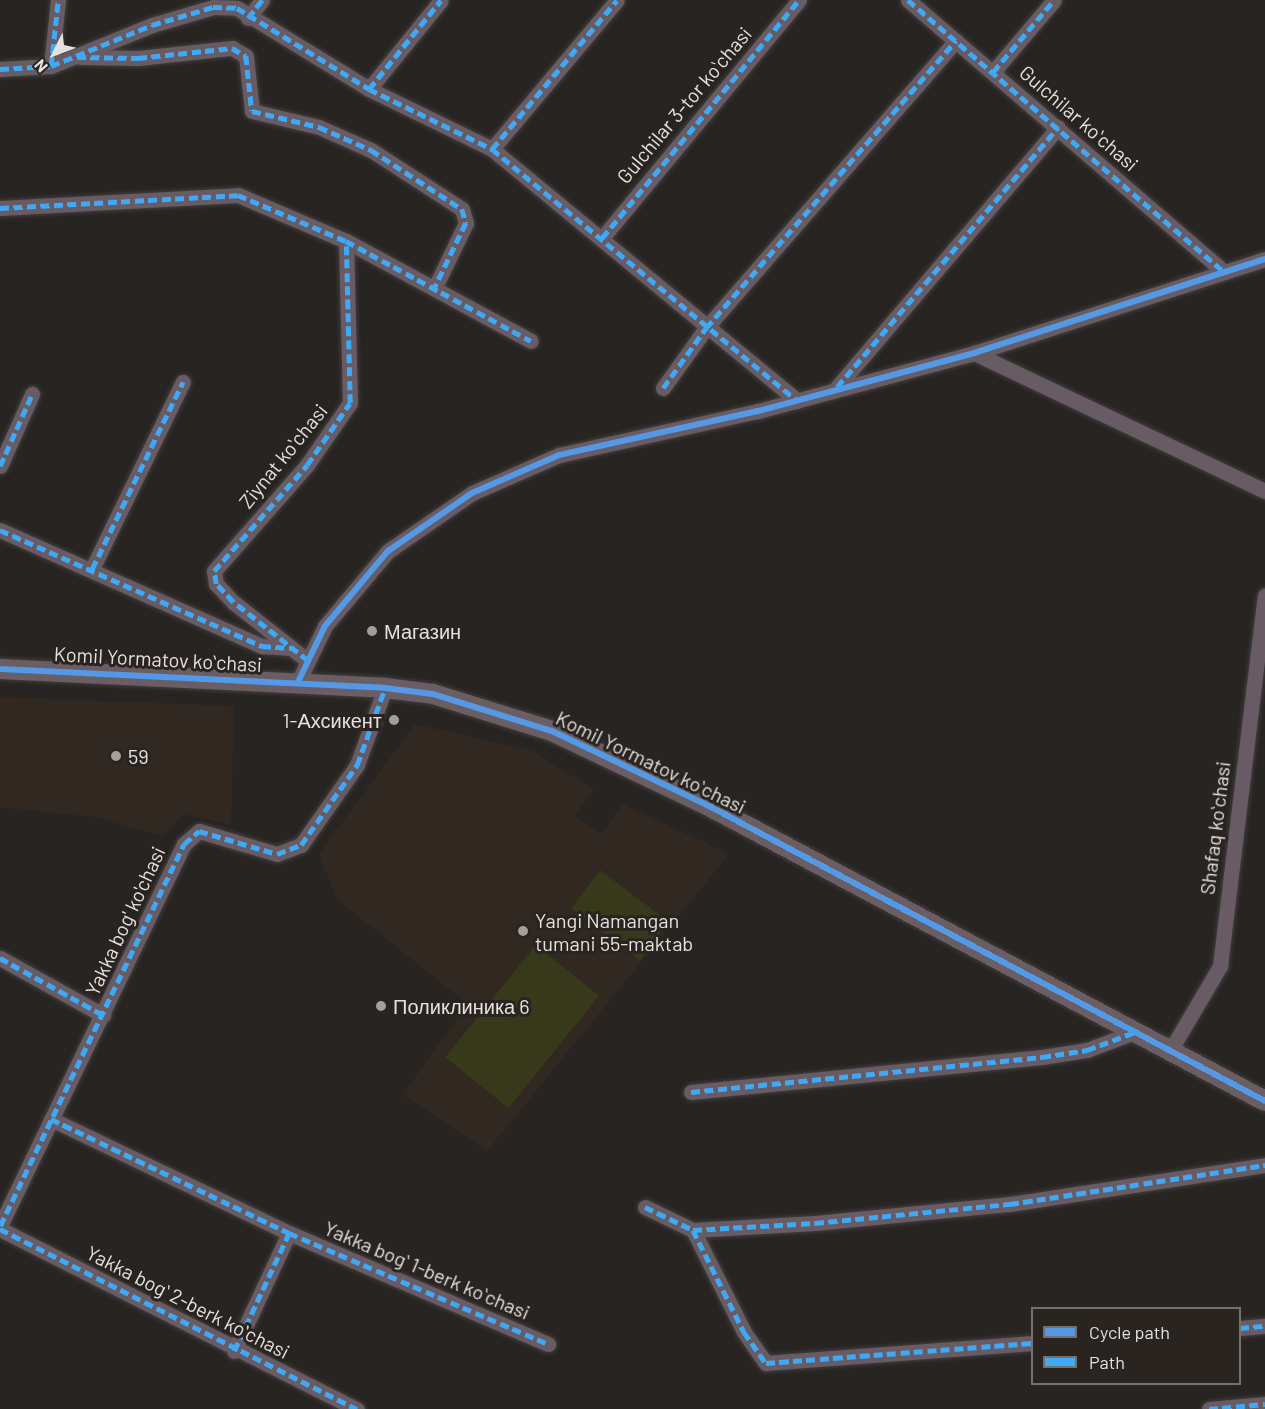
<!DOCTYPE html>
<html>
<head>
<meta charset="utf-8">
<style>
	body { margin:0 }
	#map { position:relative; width:1265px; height:1409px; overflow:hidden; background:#272422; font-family:Barlow,sans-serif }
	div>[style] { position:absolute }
	.built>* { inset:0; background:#312921 }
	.green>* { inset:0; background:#363a1a; transform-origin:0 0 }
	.roads { filter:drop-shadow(0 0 2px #413e3d) drop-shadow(0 0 2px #413e3d) }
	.street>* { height:15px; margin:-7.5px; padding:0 7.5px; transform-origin:7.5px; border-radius:7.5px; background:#685b63 }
	.secondary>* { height:20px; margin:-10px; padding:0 10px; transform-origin:10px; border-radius:10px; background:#6a5e64 }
	.quiet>* { height:4.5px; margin-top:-2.25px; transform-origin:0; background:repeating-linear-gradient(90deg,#3fa9f5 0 9px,transparent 0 13.5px) }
	.cycleway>* { height:6px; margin:-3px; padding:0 3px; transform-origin:3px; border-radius:3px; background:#5399e6 }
	.dots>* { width:16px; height:16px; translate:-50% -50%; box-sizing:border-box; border:3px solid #292420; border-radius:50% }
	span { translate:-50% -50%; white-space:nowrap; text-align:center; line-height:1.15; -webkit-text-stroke:6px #292420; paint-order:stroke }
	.street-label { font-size:20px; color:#e4e1de }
	.poi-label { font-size:20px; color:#e4e1de }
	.left { translate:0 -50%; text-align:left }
	.right { translate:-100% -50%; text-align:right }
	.legend { position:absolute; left:1031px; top:1307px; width:210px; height:78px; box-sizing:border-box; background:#292420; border:2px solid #74706c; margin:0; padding:8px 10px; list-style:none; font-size:18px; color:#e4e1de }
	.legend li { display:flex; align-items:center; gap:12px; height:30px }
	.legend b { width:30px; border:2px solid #74706c }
	.north { position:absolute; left:24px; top:24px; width:60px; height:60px; -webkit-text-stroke:4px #292420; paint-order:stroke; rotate:228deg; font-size:16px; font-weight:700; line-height:24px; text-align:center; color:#e4e1de }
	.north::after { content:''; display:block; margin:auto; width:21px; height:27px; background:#e4e1de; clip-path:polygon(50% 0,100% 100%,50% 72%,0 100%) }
</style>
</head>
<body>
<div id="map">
	<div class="built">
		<i style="clip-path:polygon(0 697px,234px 706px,231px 825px,183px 814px,164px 836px,94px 817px,0 807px)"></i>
		<i style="clip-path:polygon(415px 724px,530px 750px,594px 789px,575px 816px,602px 834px,623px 804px,729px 854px,487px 1151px,403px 1094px,468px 1004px,336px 898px,319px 854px)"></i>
	</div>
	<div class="green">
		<i style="left:600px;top:870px;width:86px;height:48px;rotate:37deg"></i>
		<i style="left:536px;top:945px;width:81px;height:144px;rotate:39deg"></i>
	</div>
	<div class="roads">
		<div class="street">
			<i style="left:908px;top:0;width:414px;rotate:40.7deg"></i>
			<i style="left:248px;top:18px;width:23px;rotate:-52deg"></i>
			<i style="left:80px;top:57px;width:58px;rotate:1deg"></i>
			<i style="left:138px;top:58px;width:95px;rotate:-6.1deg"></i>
			<i style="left:232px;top:48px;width:16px;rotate:30deg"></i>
			<i style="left:246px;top:56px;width:55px;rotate:83.8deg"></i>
			<i style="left:252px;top:111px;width:69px;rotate:13.4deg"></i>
			<i style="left:319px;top:127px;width:57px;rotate:23.9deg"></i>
			<i style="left:371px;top:150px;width:108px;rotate:33deg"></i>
			<i style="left:462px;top:209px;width:15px;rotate:74deg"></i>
			<i style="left:466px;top:223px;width:71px;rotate:115.8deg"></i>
			<i style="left:51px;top:66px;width:66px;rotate:-83.9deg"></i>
			<i style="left:0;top:69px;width:51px;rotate:-3.4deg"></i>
			<i style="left:51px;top:66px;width:109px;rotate:-22.1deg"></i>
			<i style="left:152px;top:25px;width:64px;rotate:-16.4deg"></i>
			<i style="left:213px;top:7px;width:24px;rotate:2deg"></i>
			<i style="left:237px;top:8px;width:155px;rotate:31.5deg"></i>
			<i style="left:369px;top:89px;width:137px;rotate:26deg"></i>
			<i style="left:492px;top:149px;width:396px;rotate:39.5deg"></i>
			<i style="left:993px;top:72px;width:94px;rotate:-49.7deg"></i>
			<i style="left:369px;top:89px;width:114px;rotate:-51deg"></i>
			<i style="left:492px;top:149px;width:194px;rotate:-50deg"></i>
			<i style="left:0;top:208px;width:238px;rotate:-3.1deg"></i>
			<i style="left:238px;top:195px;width:117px;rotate:23.1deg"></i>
			<i style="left:346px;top:241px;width:210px;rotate:28.4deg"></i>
			<i style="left:602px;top:238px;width:309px;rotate:-50.4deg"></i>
			<i style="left:974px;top:353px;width:322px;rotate:25.4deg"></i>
			<i style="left:837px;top:387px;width:341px;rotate:-49.6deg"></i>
			<i style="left:663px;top:388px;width:74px;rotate:-54.4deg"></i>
			<i style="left:706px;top:328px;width:381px;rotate:-49deg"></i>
			<i style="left:0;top:466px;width:79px;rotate:-66deg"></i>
			<i style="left:0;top:530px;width:287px;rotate:23.9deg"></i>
			<i style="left:262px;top:646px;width:29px;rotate:4deg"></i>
			<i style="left:92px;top:569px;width:208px;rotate:-64.1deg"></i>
			<i style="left:308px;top:661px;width:95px;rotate:-141.8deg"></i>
			<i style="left:233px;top:602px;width:25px;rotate:-133deg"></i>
			<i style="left:216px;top:584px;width:13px;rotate:-99deg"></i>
			<i style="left:214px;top:571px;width:141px;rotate:-48.7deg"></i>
			<i style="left:307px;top:465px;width:75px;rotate:-55.3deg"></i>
			<i style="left:350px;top:403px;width:162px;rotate:-91.4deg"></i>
			<i style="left:298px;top:682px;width:62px;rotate:-64.3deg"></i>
			<i style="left:325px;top:626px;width:98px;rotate:-50deg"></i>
			<i style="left:388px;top:551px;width:102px;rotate:-34.6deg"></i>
			<i style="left:472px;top:493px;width:95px;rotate:-23.6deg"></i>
			<i style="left:559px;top:455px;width:204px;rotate:-12.5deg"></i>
			<i style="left:758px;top:411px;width:224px;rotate:-15deg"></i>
			<i style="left:974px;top:353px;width:306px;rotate:-17.9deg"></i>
			<i style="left:0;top:958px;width:118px;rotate:29deg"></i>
			<i style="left:1170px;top:1051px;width:99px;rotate:-59.5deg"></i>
			<i style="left:1220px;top:966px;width:373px;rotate:-83.1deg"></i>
			<i style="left:691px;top:1092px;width:353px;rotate:-5.7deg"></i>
			<i style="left:1042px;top:1057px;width:46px;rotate:-8.8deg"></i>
			<i style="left:1087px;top:1050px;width:51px;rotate:-20.6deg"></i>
			<i style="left:51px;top:1119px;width:264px;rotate:25.6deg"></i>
			<i style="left:289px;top:1233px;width:282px;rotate:23.2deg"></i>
			<i style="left:645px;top:1207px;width:53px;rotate:25.6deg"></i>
			<i style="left:693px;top:1230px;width:122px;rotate:-3.3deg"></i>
			<i style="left:815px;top:1223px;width:196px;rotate:-5.6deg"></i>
			<i style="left:1010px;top:1204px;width:258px;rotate:-8.7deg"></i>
			<i style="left:0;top:1226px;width:424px;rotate:-64.3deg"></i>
			<i style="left:184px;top:844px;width:20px;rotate:-41deg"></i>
			<i style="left:199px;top:831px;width:81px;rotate:16.4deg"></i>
			<i style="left:277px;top:854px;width:26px;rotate:-21deg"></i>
			<i style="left:301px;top:845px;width:98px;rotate:-55deg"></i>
			<i style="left:357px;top:765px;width:82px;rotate:-70deg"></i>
			<i style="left:0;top:1229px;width:400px;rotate:26.8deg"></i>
			<i style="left:693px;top:1230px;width:114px;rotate:63.4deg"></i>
			<i style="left:744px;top:1332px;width:38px;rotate:55deg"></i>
			<i style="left:766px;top:1363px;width:267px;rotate:-4.3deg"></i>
			<i style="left:1240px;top:1328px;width:25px;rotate:-5deg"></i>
			<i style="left:234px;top:1351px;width:130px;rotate:-65deg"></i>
			<i style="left:1209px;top:1409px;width:56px;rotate:-5.1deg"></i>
		</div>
		<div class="secondary">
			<i style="left:0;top:669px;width:385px;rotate:2.8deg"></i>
			<i style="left:385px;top:688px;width:48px;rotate:7.1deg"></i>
			<i style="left:433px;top:694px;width:125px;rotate:17.3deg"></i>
			<i style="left:552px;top:731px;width:174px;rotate:25.5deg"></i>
			<i style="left:709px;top:806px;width:629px;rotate:27.95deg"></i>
		</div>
	</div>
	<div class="quiet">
		<i style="left:908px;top:0;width:414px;rotate:40.7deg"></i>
		<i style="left:248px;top:18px;width:23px;rotate:-52deg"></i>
		<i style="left:77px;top:57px;width:61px;rotate:0.9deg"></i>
		<i style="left:138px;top:58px;width:95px;rotate:-6.1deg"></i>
		<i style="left:232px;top:48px;width:16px;rotate:30deg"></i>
		<i style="left:246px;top:56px;width:55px;rotate:83.8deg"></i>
		<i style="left:252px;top:111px;width:69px;rotate:13.4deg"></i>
		<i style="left:319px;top:127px;width:57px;rotate:23.9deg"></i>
		<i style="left:371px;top:150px;width:108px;rotate:33deg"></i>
		<i style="left:462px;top:209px;width:15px;rotate:74deg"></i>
		<i style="left:466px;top:223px;width:71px;rotate:115.8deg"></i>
		<i style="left:51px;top:66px;width:66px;rotate:-83.9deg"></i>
		<i style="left:0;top:69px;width:51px;rotate:-3.4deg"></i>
		<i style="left:51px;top:66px;width:109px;rotate:-22.1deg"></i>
		<i style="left:152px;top:25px;width:64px;rotate:-16.4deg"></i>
		<i style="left:213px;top:7px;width:24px;rotate:2deg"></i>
		<i style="left:237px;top:8px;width:155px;rotate:31.5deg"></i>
		<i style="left:369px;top:89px;width:137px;rotate:26deg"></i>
		<i style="left:492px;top:149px;width:396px;rotate:39.5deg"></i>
		<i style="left:993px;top:72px;width:94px;rotate:-49.7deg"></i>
		<i style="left:369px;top:89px;width:114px;rotate:-51deg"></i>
		<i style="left:492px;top:149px;width:194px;rotate:-50deg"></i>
		<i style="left:0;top:208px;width:238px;rotate:-3.1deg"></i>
		<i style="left:238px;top:195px;width:117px;rotate:23.1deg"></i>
		<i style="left:346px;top:241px;width:210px;rotate:28.4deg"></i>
		<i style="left:602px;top:238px;width:309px;rotate:-50.4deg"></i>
		<i style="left:837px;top:387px;width:341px;rotate:-49.6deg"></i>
		<i style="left:663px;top:388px;width:74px;rotate:-54.4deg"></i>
		<i style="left:706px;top:328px;width:381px;rotate:-49deg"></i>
		<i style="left:0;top:466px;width:79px;rotate:-66deg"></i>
		<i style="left:0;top:530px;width:287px;rotate:23.9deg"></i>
		<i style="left:262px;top:646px;width:29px;rotate:4deg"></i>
		<i style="left:92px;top:569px;width:208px;rotate:-64.1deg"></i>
		<i style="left:308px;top:661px;width:95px;rotate:-141.8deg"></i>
		<i style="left:233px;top:602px;width:25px;rotate:-133deg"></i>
		<i style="left:216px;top:584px;width:13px;rotate:-99deg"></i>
		<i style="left:214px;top:571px;width:141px;rotate:-48.7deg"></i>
		<i style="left:307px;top:465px;width:75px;rotate:-55.3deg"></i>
		<i style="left:350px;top:403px;width:162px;rotate:-91.4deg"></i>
		<i style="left:0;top:958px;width:118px;rotate:29deg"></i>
		<i style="left:691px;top:1092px;width:353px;rotate:-5.7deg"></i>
		<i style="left:1042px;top:1057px;width:46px;rotate:-8.8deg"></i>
		<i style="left:1087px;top:1050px;width:51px;rotate:-20.6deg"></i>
		<i style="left:51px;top:1119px;width:264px;rotate:25.6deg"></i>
		<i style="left:289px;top:1233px;width:282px;rotate:23.2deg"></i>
		<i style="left:645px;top:1207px;width:53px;rotate:25.6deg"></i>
		<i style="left:693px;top:1230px;width:122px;rotate:-3.3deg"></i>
		<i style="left:815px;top:1223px;width:196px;rotate:-5.6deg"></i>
		<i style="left:1010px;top:1204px;width:258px;rotate:-8.7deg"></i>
		<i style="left:0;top:1226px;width:424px;rotate:-64.3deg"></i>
		<i style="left:184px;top:844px;width:20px;rotate:-41deg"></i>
		<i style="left:199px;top:831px;width:81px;rotate:16.4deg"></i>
		<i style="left:277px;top:854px;width:26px;rotate:-21deg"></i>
		<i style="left:301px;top:845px;width:98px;rotate:-55deg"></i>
		<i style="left:357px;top:765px;width:82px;rotate:-70deg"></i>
		<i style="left:0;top:1229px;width:400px;rotate:26.8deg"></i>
		<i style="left:693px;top:1230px;width:114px;rotate:63.4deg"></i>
		<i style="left:744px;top:1332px;width:38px;rotate:55deg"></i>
		<i style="left:766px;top:1363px;width:267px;rotate:-4.3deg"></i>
		<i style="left:1240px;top:1328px;width:25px;rotate:-5deg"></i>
		<i style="left:234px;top:1351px;width:130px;rotate:-65deg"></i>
		<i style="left:1209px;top:1409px;width:56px;rotate:-5.1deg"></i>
	</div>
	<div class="cycleway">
		<i style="left:0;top:669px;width:385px;rotate:2.8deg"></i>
		<i style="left:385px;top:688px;width:48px;rotate:7.1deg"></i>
		<i style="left:433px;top:694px;width:125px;rotate:17.3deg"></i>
		<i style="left:552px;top:731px;width:174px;rotate:25.5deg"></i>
		<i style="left:709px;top:806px;width:629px;rotate:27.95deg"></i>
		<i style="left:298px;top:682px;width:62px;rotate:-64.3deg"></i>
		<i style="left:325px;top:626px;width:98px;rotate:-50deg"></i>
		<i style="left:388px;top:551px;width:102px;rotate:-34.6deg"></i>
		<i style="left:472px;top:493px;width:95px;rotate:-23.6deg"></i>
		<i style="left:559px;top:455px;width:204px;rotate:-12.5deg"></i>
		<i style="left:758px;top:411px;width:224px;rotate:-15deg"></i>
		<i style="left:974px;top:353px;width:306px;rotate:-17.9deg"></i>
	</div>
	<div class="dots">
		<i style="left:372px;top:631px;background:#a29f9c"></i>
		<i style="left:394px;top:720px;background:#a29f9c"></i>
		<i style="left:116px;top:756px;background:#a29f9c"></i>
		<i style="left:523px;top:931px;background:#a29f9c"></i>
		<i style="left:381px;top:1006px;background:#a29f9c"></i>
	</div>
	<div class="street-label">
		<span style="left:684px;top:105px;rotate:-50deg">Gulchilar 3-tor koʻchasi</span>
		<span style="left:1079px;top:118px;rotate:41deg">Gulchilar koʻchasi</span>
		<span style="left:283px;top:456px;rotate:-51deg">Ziynat koʻchasi</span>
		<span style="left:158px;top:659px;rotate:3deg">Komil Yormatov koʻchasi</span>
		<span style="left:651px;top:762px;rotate:26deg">Komil Yormatov koʻchasi</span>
		<span style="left:1215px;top:828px;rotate:-83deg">Shafaq koʻchasi</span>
		<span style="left:125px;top:921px;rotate:-65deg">Yakka bog' ko'chasi</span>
		<span style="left:427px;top:1270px;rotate:23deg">Yakka bogʻ 1-berk koʻchasi</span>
		<span style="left:188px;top:1302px;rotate:27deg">Yakka bogʻ 2-berk koʻchasi</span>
	</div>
	<div class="poi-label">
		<span class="left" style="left:384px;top:631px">Магазин</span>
		<span class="right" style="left:382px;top:720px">1-Ахсикент</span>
		<span class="left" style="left:128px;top:756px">59</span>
		<span class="left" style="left:535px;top:932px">Yangi Namangan<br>tumani 55-maktab</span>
		<span class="left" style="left:393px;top:1006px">Поликлиника 6</span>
	</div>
	<ul class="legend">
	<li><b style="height:8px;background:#5399e6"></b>Cycle path</li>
	<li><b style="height:8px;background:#3fa9f5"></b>Path</li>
	</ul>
	<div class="north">N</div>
</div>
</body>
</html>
